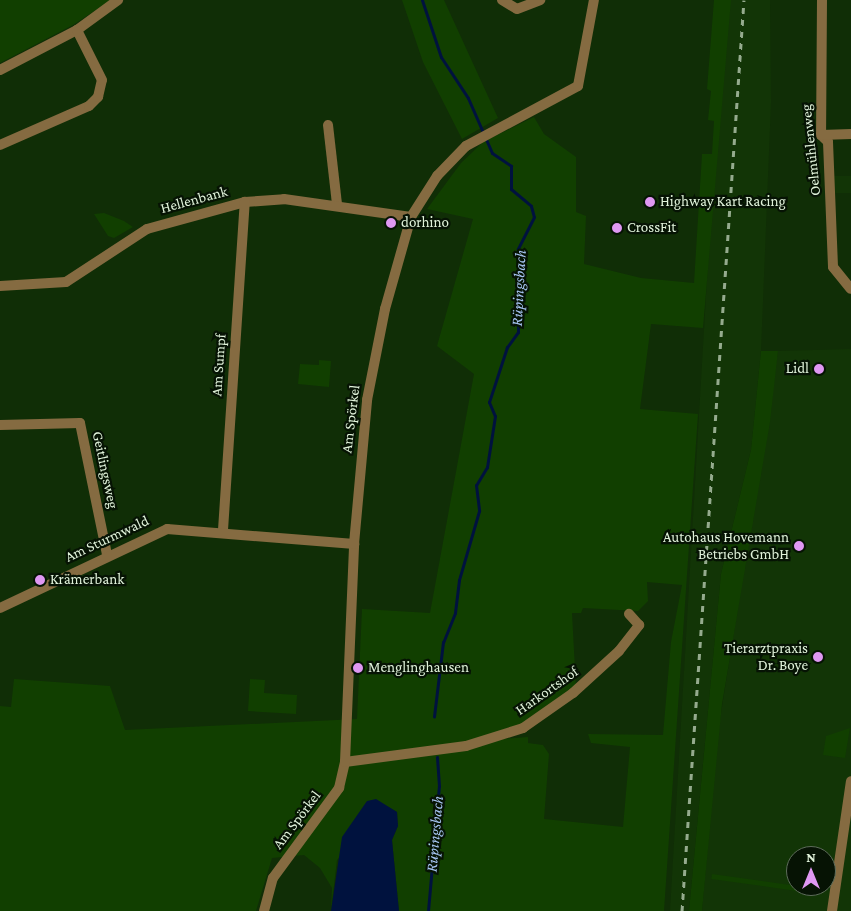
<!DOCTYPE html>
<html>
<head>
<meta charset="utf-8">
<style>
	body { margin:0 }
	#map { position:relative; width:851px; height:911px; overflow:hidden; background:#102e06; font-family:"Crimson Pro",serif }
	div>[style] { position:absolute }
	.built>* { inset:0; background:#123506; transform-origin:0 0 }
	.green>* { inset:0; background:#113f00; transform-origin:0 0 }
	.water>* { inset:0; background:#00123e }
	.stream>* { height:3px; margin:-1.5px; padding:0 1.5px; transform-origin:1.5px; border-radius:1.5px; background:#00123e }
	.minor>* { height:10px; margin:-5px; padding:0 5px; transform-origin:5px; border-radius:5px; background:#856b41 }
	.rail>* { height:3px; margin-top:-1.5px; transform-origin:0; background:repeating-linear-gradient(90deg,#95ab8e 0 6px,transparent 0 12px) }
	.dots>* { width:14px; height:14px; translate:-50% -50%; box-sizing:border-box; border:2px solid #061304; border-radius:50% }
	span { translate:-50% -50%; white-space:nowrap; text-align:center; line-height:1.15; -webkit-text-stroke:4.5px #061304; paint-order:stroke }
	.street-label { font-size:15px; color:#e0f2da }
	.poi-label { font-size:15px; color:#e0f2da }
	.left { translate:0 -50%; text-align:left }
	.right { translate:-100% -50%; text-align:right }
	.water-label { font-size:16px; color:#a6c4f1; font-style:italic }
	.north { position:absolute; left:786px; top:846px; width:50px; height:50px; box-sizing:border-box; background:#061304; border:1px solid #5d6c5a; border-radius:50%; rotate:0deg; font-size:14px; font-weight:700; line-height:20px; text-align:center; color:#e0f2da }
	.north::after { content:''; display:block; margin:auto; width:18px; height:22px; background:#df98f2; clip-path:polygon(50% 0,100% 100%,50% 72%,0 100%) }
</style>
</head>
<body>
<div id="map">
	<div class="built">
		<i style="clip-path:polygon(730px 0,770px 0,771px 102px,761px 351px,751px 450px,721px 574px,689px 911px,670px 911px,718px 90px)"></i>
		<i style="left:851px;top:176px;width:17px;height:18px;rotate:90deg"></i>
		<i style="clip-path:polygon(evenodd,851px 349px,851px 911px,702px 911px,717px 739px,778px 351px,851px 349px,796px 856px,826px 856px,826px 886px,796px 886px,796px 856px)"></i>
	</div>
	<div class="green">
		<i style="clip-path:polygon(0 0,111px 0,73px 25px,0 63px)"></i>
		<i style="clip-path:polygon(402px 0,444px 0,498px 118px,462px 139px,423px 62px)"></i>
		<i style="clip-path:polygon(evenodd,714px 0,731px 0,703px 328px,651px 324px,640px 409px,698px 414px,664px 911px,399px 911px,392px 840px,398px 826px,397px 812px,385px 805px,337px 860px,331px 911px,332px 888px,320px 868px,304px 855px,272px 858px,256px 911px,0 911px,0 706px,11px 707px,14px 679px,110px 686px,125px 730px,357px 719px,362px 609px,430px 613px,474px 374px,437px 346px,473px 219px,427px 209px,461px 163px,483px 142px,534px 117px,544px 134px,576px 157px,576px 212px,586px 216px,584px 264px,641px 278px,694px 283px,702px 154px,712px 154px,714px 121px,708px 120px,711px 91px,707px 89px,714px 0,647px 582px,682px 585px,671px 642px,663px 735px,588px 734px,591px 743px,630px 747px,623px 827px,544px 819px,549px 754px,543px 745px,528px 743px,528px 737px,501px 739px,576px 688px,572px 613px,581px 613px,583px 608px,638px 611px,648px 601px,647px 582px)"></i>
		<i style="clip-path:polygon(104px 213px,124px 221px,133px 227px,114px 238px,108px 236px,94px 214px)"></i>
		<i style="clip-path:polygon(761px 351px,778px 351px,770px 422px,722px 704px,702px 911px,689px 911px,721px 574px,751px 450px)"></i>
		<i style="clip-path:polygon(319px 360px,331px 361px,329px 387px,298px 384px,300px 364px,319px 365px)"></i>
		<i style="clip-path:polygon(250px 679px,265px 680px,264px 693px,297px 695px,296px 714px,248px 711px)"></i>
		<i style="clip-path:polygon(850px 728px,845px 758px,823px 755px,826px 736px)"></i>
		<i style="left:712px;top:874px;width:95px;height:5px;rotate:8deg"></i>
	</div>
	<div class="water">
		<i style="clip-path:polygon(376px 799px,397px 812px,398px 826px,392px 840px,399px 911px,331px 911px,342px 837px,367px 801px)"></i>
	</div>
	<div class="stream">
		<i style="left:422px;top:0;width:60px;rotate:71.6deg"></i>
		<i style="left:441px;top:57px;width:49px;rotate:56.6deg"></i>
		<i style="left:468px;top:98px;width:60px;rotate:66.4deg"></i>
		<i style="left:492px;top:153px;width:23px;rotate:34deg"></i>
		<i style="left:511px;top:166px;width:23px;rotate:90deg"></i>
		<i style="left:511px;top:189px;width:26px;rotate:40deg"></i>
		<i style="left:531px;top:206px;width:11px;rotate:75deg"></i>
		<i style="left:534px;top:217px;width:36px;rotate:117deg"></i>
		<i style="left:518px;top:249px;width:83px;rotate:90deg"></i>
		<i style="left:518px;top:332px;width:19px;rotate:126deg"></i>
		<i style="left:507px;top:347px;width:58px;rotate:108.1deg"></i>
		<i style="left:489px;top:402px;width:15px;rotate:67deg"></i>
		<i style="left:495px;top:416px;width:52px;rotate:98.9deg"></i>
		<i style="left:487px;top:467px;width:21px;rotate:121deg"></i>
		<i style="left:476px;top:485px;width:26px;rotate:83deg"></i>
		<i style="left:479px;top:511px;width:72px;rotate:106.2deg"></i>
		<i style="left:459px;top:580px;width:33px;rotate:97deg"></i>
		<i style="left:455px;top:613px;width:31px;rotate:112deg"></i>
		<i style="left:443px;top:642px;width:75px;rotate:96.9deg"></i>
		<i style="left:428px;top:911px;width:125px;rotate:-85deg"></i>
		<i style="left:439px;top:786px;width:29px;rotate:-94deg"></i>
	</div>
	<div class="minor">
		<i style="left:502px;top:0;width:17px;rotate:31deg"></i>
		<i style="left:517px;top:9px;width:25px;rotate:-21deg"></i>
		<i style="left:822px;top:0;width:135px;rotate:90.4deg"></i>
		<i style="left:821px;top:135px;width:10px;rotate:45deg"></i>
		<i style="left:828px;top:142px;width:125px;rotate:87.7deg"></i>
		<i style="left:833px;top:267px;width:28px;rotate:51deg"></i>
		<i style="left:0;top:70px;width:87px;rotate:-27.5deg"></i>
		<i style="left:77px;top:30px;width:51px;rotate:-36.2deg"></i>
		<i style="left:328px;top:125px;width:80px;rotate:83.5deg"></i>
		<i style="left:821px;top:135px;width:30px;rotate:-2deg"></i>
		<i style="left:0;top:145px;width:97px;rotate:-23.7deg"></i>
		<i style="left:89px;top:106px;width:13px;rotate:-45deg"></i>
		<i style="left:98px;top:97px;width:17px;rotate:-77deg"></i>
		<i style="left:102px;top:80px;width:56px;rotate:-116.6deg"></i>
		<i style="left:0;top:286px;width:66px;rotate:-3.5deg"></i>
		<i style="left:66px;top:282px;width:97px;rotate:-33.2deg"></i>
		<i style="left:147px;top:229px;width:102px;rotate:-15.4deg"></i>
		<i style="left:245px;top:202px;width:39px;rotate:-4deg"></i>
		<i style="left:284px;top:199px;width:128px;rotate:8.1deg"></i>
		<i style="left:0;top:425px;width:80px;rotate:-1.4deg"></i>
		<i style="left:80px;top:423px;width:134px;rotate:78.4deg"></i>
		<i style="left:223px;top:530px;width:329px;rotate:-86.2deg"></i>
		<i style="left:0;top:608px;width:185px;rotate:-25.3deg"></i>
		<i style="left:167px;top:529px;width:188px;rotate:4.6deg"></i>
		<i style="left:345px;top:762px;width:122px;rotate:-7.5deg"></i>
		<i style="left:466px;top:746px;width:60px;rotate:-17.5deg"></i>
		<i style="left:523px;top:728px;width:61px;rotate:-35deg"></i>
		<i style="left:573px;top:693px;width:62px;rotate:-42.4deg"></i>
		<i style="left:619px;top:651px;width:33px;rotate:-52deg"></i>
		<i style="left:639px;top:625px;width:15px;rotate:-132deg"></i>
		<i style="left:264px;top:911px;width:34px;rotate:-75deg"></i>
		<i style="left:273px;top:878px;width:112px;rotate:-53.7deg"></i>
		<i style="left:339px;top:788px;width:27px;rotate:-77deg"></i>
		<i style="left:345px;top:762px;width:218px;rotate:-87.6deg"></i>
		<i style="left:354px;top:544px;width:145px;rotate:-84.8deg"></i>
		<i style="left:367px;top:400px;width:93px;rotate:-78.8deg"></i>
		<i style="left:385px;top:309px;width:96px;rotate:-74.2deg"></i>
		<i style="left:411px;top:217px;width:49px;rotate:-57.6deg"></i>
		<i style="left:437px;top:176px;width:42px;rotate:-46deg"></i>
		<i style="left:466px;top:146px;width:127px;rotate:-28.2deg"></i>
		<i style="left:578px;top:86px;width:87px;rotate:-79.5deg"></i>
		<i style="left:832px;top:911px;width:131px;rotate:-81.7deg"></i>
	</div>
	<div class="rail">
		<i style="left:682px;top:911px;width:913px;rotate:-86.11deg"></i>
	</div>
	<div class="dots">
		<i style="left:650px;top:202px;background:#df98f2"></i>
		<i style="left:391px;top:223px;background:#df98f2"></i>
		<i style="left:617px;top:228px;background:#df98f2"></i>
		<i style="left:819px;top:369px;background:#df98f2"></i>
		<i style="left:799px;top:546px;background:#df98f2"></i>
		<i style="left:40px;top:580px;background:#df98f2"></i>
		<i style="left:818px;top:657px;background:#df98f2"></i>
		<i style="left:358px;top:668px;background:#df98f2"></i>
	</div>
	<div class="street-label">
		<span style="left:811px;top:150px;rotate:-96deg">Oelmühlenweg</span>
		<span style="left:194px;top:200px;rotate:-15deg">Hellenbank</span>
		<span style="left:219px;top:365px;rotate:-86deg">Am Sumpf</span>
		<span style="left:351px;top:419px;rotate:-83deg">Am Spörkel</span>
		<span style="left:105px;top:470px;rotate:78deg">Geitlingsweg</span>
		<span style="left:107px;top:539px;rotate:-25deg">Am Sturmwald</span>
		<span style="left:547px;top:691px;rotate:-35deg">Harkortshof</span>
		<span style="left:297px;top:820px;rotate:-53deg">Am Spörkel</span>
	</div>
	<div class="poi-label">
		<span class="left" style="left:660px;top:202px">Highway Kart Racing</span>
		<span class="left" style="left:401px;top:223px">dorhino</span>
		<span class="left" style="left:627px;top:228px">CrossFit</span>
		<span class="right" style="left:809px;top:369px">Lidl</span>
		<span class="right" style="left:789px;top:546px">Autohaus Hovemann<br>Betriebs GmbH</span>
		<span class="left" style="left:50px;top:580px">Krämerbank</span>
		<span class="right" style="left:808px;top:657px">Tierarztpraxis<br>Dr. Boye</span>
		<span class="left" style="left:368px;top:668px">Menglinghausen</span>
	</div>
	<div class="water-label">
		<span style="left:519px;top:288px;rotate:-87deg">Rüpingsbach</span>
		<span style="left:435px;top:834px;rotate:-85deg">Rüpingsbach</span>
	</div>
	<div class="north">N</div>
</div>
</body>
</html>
